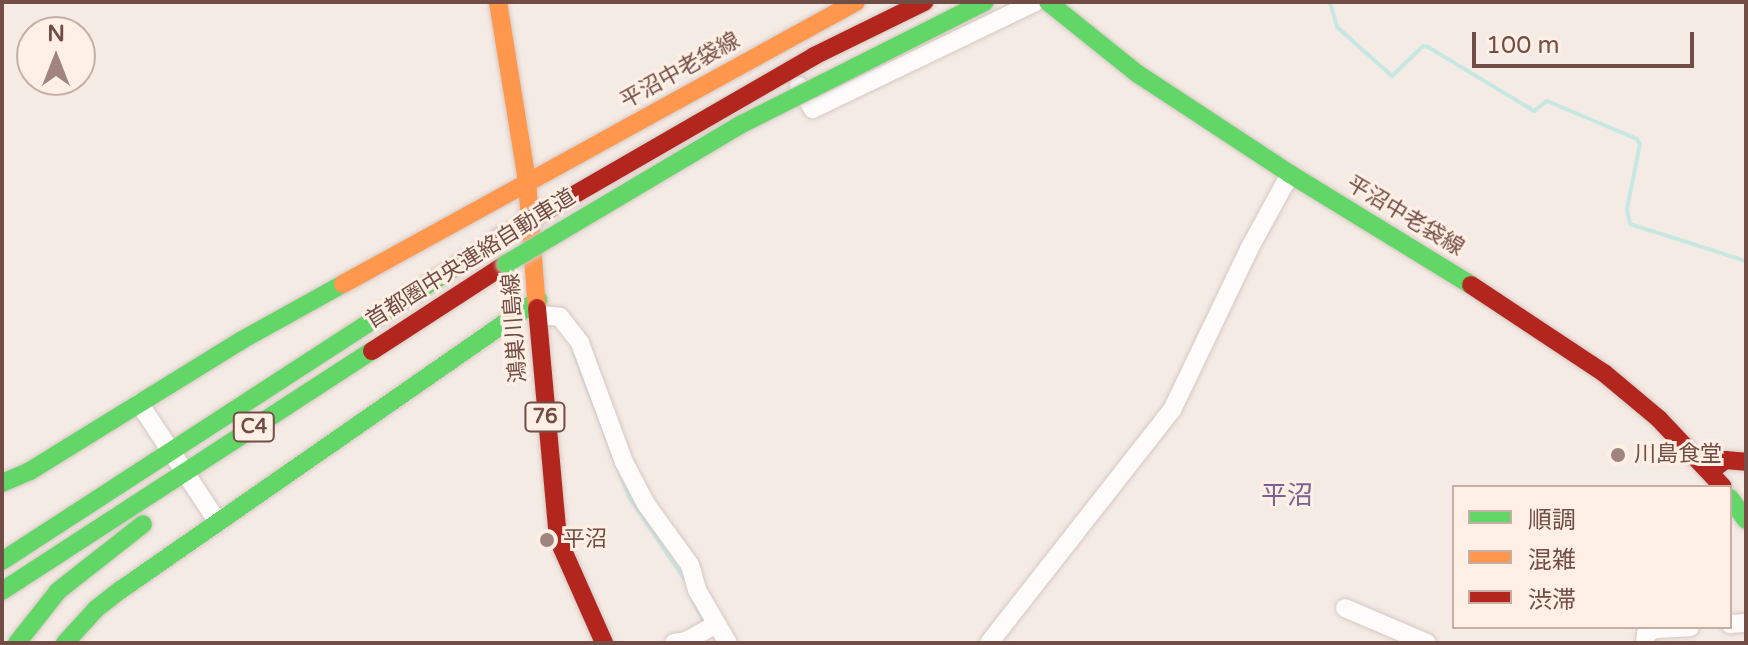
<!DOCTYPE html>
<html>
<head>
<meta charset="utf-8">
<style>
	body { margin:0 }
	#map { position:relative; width:1748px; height:645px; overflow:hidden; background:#f5ebe5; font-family:"Varela Round","Noto Sans JP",sans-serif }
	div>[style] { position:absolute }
	.stream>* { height:4px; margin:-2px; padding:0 2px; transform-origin:2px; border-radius:2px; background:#c7e7e3 }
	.roads { filter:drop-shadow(0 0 2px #d6c8c3) drop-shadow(0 0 2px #d6c8c3) }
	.street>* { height:18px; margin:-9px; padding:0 9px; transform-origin:9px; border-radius:9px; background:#fefcfb }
	.fast>* { height:18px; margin:-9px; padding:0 9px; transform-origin:9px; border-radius:9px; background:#63d668 }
	.slow>* { height:18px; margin:-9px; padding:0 9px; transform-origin:9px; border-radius:9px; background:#ff974d }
	.jam>* { height:18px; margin:-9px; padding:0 9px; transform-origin:9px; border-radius:9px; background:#b3261e }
	.bridges { filter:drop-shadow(0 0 2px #d4c7c3) drop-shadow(0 0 2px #d4c7c3) }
	.fast-bridge>* { height:18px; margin:-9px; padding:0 9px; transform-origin:9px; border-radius:9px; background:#63d668 }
	.jam-bridge>* { height:18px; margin:-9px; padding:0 9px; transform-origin:9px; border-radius:9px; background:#b3261e }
	.dots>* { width:22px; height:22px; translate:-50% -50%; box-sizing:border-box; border:4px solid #ffefe4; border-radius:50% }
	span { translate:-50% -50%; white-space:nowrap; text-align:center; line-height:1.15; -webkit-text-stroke:6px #ffefe4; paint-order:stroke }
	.shield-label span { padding:2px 6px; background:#ffefe4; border:2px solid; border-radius:6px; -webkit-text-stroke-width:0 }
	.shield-label { font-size:20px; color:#724d46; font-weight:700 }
	.street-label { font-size:22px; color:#724d46 }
	.poi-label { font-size:22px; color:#724d46 }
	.left { translate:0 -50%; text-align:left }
	.quarter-label { font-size:26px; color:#796296 }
	.frame { position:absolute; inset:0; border:4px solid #724d46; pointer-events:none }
	.legend { position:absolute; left:1452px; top:485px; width:280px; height:144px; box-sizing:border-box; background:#ffefe4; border:2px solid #c7aea5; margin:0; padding:10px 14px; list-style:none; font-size:24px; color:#724d46 }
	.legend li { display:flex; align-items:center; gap:16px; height:40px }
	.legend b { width:40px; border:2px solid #c7aea5 }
	.north { position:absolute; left:16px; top:16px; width:80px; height:80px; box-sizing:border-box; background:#ffefe4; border:2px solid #c7aea5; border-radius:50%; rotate:0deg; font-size:22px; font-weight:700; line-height:32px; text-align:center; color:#724d46 }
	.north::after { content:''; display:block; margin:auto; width:28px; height:36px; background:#a0847e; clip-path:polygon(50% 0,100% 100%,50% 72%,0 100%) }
	.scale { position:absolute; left:1472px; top:32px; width:222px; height:36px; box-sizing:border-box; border:4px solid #724d46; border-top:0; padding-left:10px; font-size:24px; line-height:28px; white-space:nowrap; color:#724d46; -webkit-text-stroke:6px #ffefe4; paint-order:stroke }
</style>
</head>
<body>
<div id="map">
	<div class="stream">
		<i style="left:1330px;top:2px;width:26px;rotate:74deg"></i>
		<i style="left:1337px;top:27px;width:74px;rotate:41.7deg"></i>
		<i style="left:1392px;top:76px;width:43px;rotate:-44.1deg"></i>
		<i style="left:1423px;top:46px;width:5px;rotate:11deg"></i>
		<i style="left:1428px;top:47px;width:124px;rotate:31.1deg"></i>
		<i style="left:1534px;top:111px;width:16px;rotate:-38deg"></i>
		<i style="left:1547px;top:101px;width:98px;rotate:22.9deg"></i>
		<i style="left:1637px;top:139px;width:6px;rotate:59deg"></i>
		<i style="left:1640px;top:144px;width:66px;rotate:101.3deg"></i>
		<i style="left:1627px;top:209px;width:15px;rotate:79deg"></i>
		<i style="left:1630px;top:224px;width:122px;rotate:17.7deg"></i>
		<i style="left:574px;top:353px;width:154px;rotate:69.1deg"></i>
		<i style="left:629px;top:497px;width:100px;rotate:56deg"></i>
		<i style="left:691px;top:596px;width:30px;rotate:64deg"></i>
	</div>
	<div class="roads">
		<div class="street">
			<i style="left:799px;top:86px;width:27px;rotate:59deg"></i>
			<i style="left:813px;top:109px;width:246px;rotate:-25.7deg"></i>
			<i style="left:539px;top:315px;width:21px;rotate:5deg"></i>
			<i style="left:560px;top:317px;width:33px;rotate:52deg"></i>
			<i style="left:580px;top:343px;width:127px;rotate:69.7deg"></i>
			<i style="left:624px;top:462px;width:47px;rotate:62.4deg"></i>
			<i style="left:646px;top:504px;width:75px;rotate:54.2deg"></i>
			<i style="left:690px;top:565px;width:26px;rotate:74deg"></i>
			<i style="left:697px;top:590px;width:61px;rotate:59.7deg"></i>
			<i style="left:139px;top:403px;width:141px;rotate:56.5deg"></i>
			<i style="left:1345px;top:608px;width:89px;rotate:23.1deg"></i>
			<i style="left:1730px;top:624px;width:16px;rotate:-4deg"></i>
			<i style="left:674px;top:643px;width:12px;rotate:-9deg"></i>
			<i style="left:686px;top:641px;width:33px;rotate:-29deg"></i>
			<i style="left:989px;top:643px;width:296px;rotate:-51.9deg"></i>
			<i style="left:1172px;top:410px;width:178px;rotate:-64.4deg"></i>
			<i style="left:1249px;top:249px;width:85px;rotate:-61.3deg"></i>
			<i style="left:1645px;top:643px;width:9px;rotate:-84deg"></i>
			<i style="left:1646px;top:634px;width:10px;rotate:-29deg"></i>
			<i style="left:1655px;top:629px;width:35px;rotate:-3deg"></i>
		</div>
		<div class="fast">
			<i style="left:1048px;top:2px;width:115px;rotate:38.7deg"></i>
			<i style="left:1138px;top:74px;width:182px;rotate:33.3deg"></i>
			<i style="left:1290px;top:174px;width:212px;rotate:31.5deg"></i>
			<i style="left:2px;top:483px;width:30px;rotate:-23deg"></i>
			<i style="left:30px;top:471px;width:249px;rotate:-31.7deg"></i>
			<i style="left:242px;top:340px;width:115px;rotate:-29deg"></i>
			<i style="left:1730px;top:498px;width:27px;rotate:54deg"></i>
			<i style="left:2px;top:561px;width:595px;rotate:-33deg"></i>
			<i style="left:2px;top:591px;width:441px;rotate:-33deg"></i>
			<i style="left:17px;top:643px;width:66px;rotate:-51.7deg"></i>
			<i style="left:58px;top:591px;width:108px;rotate:-38.2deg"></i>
			<i style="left:65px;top:643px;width:46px;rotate:-47.6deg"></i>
			<i style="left:96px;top:609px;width:33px;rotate:-38deg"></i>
			<i style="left:122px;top:589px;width:507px;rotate:-34.79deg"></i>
		</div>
		<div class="slow">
			<i style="left:498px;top:2px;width:182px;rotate:80.8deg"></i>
			<i style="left:527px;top:182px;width:126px;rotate:85.5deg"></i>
			<i style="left:343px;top:284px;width:585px;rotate:-28.8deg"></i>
		</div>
		<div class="jam">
			<i style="left:1471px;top:285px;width:159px;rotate:33.5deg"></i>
			<i style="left:1604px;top:373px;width:72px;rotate:39.9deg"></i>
			<i style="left:1659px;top:419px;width:93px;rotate:46.7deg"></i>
			<i style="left:537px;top:308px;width:232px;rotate:84.8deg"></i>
			<i style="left:558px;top:539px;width:114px;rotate:66.1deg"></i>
			<i style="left:372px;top:351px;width:160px;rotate:-33deg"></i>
			<i style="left:1711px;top:471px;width:18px;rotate:-38deg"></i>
			<i style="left:1725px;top:460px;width:21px;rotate:5deg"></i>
		</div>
	</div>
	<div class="bridges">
		<div class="fast-bridge">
			<i style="left:506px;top:264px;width:272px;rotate:-30.7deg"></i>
			<i style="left:740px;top:125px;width:274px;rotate:-26.7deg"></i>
		</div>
		<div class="jam-bridge">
			<i style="left:501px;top:237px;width:362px;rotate:-30deg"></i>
			<i style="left:814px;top:56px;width:123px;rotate:-26.1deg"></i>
		</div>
	</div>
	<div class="dots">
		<i style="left:1618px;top:455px;background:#a0847e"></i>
		<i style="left:547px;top:540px;background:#a0847e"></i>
	</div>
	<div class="shield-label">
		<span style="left:545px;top:417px">76</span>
		<span style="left:254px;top:427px">C4</span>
	</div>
	<div class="street-label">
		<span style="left:680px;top:71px;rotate:-29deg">平沼中老袋線</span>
		<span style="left:1405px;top:216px;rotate:31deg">平沼中老袋線</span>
		<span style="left:471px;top:259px;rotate:-32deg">首都圏中央連絡自動車道</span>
		<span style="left:515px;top:328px;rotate:-94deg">鴻巣川島線</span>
	</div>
	<div class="poi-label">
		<span class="left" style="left:1634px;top:455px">川島食堂</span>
		<span class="left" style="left:563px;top:540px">平沼</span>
	</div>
	<div class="quarter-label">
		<span style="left:1287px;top:496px">平沼</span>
	</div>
	<div class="frame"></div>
	<ul class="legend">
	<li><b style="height:10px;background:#63d668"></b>順調</li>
	<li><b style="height:10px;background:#ff974d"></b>混雑</li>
	<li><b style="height:10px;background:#b3261e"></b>渋滞</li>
	</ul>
	<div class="north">N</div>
	<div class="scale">100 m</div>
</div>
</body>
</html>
